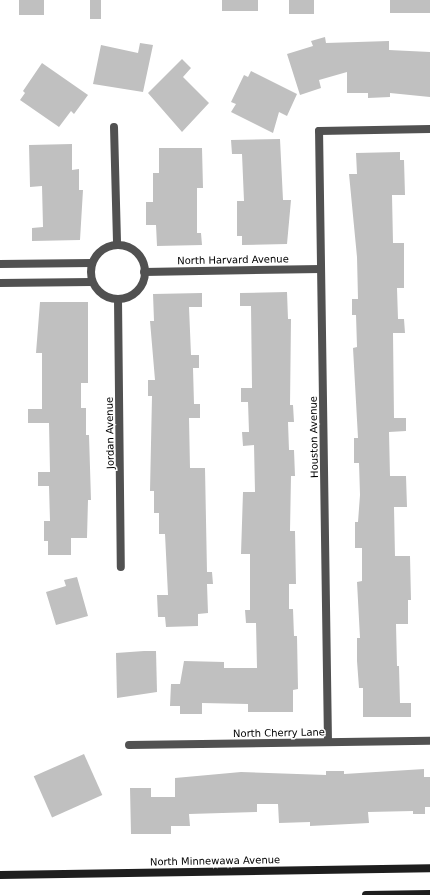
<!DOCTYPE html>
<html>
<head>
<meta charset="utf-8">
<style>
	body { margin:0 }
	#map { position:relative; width:430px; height:895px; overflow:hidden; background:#fff; font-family:"DejaVu Sans",sans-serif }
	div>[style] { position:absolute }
	.building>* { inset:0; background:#c0c0c0; transform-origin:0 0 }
	.minor>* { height:8px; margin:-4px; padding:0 4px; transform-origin:4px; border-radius:4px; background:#515151 }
	.minor>.ring { margin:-4px; padding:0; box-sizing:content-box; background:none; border:8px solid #515151; border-radius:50% }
	.secondary>* { height:8px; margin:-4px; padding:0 4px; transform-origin:4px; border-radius:4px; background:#1e1e1e }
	span { translate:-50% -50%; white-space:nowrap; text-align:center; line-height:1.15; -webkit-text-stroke:3px #fff; paint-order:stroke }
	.street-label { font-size:10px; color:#000 }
</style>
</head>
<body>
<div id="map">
	<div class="building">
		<i style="left:19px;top:0;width:25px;height:15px"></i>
		<i style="left:90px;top:0;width:11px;height:19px"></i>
		<i style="left:222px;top:0;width:36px;height:11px"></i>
		<i style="left:289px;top:0;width:25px;height:14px"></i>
		<i style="left:390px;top:0;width:40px;height:13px"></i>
		<i style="clip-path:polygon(325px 37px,326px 43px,389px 41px,389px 50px,430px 52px,430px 97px,390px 93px,390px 97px,368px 98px,368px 93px,347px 93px,347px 72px,319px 80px,321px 88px,300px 95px,287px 54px,313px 46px,311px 41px)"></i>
		<i style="clip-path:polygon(140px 43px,153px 45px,143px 92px,93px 84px,101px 45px,138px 53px)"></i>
		<i style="clip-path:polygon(182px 59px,191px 68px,183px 77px,209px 103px,182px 132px,148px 93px)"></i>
		<i style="clip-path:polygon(42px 63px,88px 95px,74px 114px,71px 111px,59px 127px,20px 100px,25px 93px,23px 91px)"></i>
		<i style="clip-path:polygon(251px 71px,297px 94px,287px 116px,279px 112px,273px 133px,231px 112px,236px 104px,231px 102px,244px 75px,248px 77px)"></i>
		<i style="clip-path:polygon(280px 139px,283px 200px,291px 200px,287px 244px,242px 245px,242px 236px,237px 236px,237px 201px,244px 201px,242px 154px,232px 154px,231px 140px)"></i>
		<i style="clip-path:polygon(72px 144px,72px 170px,79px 169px,79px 190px,83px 190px,80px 240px,32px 241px,32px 228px,43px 227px,42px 186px,30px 187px,29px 145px)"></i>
		<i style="clip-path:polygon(159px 148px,202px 148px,203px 188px,197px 188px,197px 233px,201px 233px,202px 245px,157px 246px,156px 225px,146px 225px,146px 202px,153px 202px,153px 173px,159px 173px)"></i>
		<i style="clip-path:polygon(400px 152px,400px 160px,404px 160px,405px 195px,392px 195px,393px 243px,404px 243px,404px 288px,397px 288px,398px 319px,404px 319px,405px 333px,393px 333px,394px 418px,406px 418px,406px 431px,389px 432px,390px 476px,406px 476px,407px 507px,394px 507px,395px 556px,410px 556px,411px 600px,408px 600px,408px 624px,396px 624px,397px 666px,399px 666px,400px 703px,411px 703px,411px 717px,363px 717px,363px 688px,359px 688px,357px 661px,357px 638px,360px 638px,357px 582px,362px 581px,362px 548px,355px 548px,355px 522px,358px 522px,360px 495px,359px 463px,354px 463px,354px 438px,358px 438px,353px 348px,357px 347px,356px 315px,352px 315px,352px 299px,358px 299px,357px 257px,349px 174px,357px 174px,356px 153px)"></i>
		<i style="clip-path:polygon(287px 292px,288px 319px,291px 319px,290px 405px,293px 405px,294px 422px,288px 422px,289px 450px,294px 450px,295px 476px,291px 476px,290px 531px,295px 531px,296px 584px,289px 584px,289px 609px,293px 609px,294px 636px,297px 636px,298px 689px,293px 690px,293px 712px,248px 712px,248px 704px,202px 703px,202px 714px,180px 714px,180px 706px,170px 706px,171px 684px,180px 684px,184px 661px,224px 662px,224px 668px,257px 668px,256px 623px,246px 623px,245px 610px,250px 610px,250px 554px,241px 554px,243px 492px,255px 492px,254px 445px,243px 446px,242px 432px,249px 432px,248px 402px,241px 402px,241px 388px,252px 388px,251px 306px,240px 306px,240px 293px)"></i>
		<i style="clip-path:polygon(202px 293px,202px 307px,189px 307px,191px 355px,199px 355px,199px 368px,193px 368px,194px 404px,200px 404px,200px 418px,189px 418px,190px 468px,205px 468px,207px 572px,212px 572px,213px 584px,207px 584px,208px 613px,198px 614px,198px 626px,166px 627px,165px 617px,158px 617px,157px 595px,168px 595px,165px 534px,159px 534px,159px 513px,154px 513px,154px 491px,150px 491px,152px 396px,148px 396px,148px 380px,155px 380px,150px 321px,154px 321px,153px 294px)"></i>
		<i style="clip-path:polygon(40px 302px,88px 302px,88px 383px,81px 383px,81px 408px,86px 408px,86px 435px,89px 435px,91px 500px,88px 500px,87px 538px,71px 538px,71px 555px,48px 555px,48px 541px,44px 541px,44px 521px,50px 521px,49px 486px,38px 486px,38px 472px,50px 472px,49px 423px,28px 423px,28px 409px,42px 409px,42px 353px,36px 353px)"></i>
		<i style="clip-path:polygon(77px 577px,88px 616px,56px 625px,46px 592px,66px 586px,64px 580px)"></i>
		<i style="clip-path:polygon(144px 651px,156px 651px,157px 692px,117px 698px,116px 653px)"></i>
		<i style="left:84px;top:754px;width:45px;height:55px;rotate:66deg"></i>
		<i style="clip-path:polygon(424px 769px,424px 777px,430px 777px,430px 807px,425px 807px,425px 814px,413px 814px,413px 811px,368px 812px,369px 823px,310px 826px,310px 822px,279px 823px,278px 804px,257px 804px,257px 812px,189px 814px,190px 826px,171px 826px,171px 834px,131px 834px,130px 788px,151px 788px,151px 797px,175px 797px,175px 778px,241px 772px,326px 775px,326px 771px,344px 771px,344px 774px)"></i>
	</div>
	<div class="minor">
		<i style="left:114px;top:127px;width:118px;rotate:88.5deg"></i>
		<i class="ring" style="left:91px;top:245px;width:46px;height:46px"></i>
		<i style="left:0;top:264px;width:92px;rotate:-0.6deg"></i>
		<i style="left:144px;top:272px;width:177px;rotate:-1deg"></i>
		<i style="left:0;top:283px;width:92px;rotate:-0.6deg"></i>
		<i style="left:118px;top:299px;width:268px;rotate:89.4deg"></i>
		<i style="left:328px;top:742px;width:611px;rotate:-90.84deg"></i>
		<i style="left:319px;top:131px;width:111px;rotate:-1deg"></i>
		<i style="left:129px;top:745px;width:301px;rotate:-0.8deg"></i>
	</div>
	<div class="secondary">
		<i style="left:0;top:875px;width:430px;rotate:-0.9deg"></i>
		<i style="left:366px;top:895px;width:64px;rotate:-0.9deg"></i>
	</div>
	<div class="street-label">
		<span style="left:233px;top:260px;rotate:-1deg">North Harvard Avenue</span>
		<span style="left:110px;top:433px;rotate:-91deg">Jordan Avenue</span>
		<span style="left:314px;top:437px;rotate:-91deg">Houston Avenue</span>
		<span style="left:279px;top:733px;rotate:-1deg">North Cherry Lane</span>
		<span style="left:215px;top:861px;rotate:-1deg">North Minnewawa Avenue</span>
	</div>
</div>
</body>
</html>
